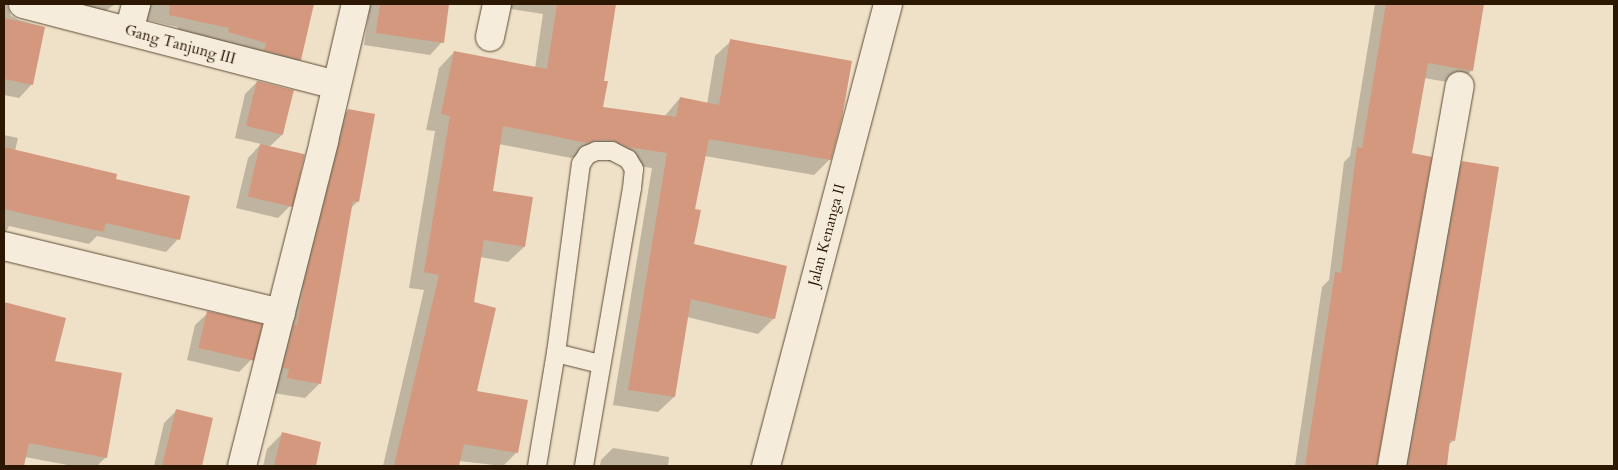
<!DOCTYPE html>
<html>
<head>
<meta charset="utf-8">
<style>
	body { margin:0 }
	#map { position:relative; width:1618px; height:470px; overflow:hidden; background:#efe1c8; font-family:Cardo,serif }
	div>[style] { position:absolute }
	.shadow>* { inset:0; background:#0003 }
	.building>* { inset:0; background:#d4987e; transform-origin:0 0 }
	.roads { filter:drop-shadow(0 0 1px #5d4a34) drop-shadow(0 0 1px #5d4a34) }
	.service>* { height:18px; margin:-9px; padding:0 9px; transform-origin:9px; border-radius:9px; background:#f5ecdb }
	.minor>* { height:28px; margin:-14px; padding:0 14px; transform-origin:14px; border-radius:14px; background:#f5ecdb }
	span { translate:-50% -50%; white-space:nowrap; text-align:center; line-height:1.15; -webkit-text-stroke:4px #f5ecdb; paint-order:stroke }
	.street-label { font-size:15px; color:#2c1703 }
	.frame { position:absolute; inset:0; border:5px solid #2c1703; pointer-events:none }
</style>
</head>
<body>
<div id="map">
	<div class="shadow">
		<i style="clip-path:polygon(4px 4px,7px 4px,11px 16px,19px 20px,44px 27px,32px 84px,19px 98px,4px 95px)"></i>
		<i style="clip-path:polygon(63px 4px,115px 4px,103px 13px)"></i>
		<i style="clip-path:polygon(130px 4px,313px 4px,300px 59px,287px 72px,176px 33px,178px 27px,138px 18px)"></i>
		<i style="clip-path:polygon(370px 4px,448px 4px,442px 42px,430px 55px,364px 45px)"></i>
		<i style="clip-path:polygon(493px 4px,614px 4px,603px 82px,602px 108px,664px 117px,680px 98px,707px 104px,715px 56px,731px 41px,841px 118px,829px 160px,814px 175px,705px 156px,694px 210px,693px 245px,774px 318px,758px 334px,687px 317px,674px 397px,658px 412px,613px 405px,652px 168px,612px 162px,596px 156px,579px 156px,571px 158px,499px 144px,491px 192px,524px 247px,508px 262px,480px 257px,473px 303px,475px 392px,517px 452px,503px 466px,459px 461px,458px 466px,383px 466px,424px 290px,409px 288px,435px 131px,426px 130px,439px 68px,454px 52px,535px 68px,543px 14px,492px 6px)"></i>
		<i style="clip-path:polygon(1375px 4px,1483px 4px,1472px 70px,1459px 84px,1424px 78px,1411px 155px,1376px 466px,1295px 466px,1322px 287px,1329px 280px,1344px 162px,1350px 156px)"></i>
		<i style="clip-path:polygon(257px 82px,292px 91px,283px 134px,269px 147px,290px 206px,278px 218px,236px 208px,248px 158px,261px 144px,235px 138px,245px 94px)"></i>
		<i style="clip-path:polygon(348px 110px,358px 201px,351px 208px,320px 383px,305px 398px,273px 393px,333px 125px)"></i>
		<i style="clip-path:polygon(4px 135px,18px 138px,15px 151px,114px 180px,178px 239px,166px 252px,97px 236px,89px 244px,9px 226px,4px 235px)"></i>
		<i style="clip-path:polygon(1463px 163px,1454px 440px,1448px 445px,1445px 466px,1397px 466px,1449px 176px)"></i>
		<i style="clip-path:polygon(4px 303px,64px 319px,53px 362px,106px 457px,97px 466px,73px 466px,25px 457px,23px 466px,4px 466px)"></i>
		<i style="clip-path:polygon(208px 313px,251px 360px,239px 372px,187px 360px,195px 325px)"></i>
		<i style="clip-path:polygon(176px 411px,211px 419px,200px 466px,154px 466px,164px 423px)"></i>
		<i style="clip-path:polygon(282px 434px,320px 443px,314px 466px,263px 466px,267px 449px)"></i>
		<i style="clip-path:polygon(613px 448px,669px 457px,668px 466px,600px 466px,601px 460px)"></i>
	</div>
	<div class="building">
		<i style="clip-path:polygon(170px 4px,314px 4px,301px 60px,264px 50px,266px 43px,228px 32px,229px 28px,169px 15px)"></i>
		<i style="clip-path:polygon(380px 4px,449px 4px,444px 43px,376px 33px)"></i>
		<i style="clip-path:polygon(557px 4px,616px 4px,604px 81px,608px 81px,603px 107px,676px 117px,680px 97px,719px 105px,730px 39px,852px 61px,842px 118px,831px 160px,709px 139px,695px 209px,701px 210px,694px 244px,787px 266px,775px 319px,691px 299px,675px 397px,628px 390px,667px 153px,628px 147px,612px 140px,596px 140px,587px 143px,503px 126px,493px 191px,533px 197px,525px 247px,484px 240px,474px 302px,496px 308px,477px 391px,528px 400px,518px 453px,464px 444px,459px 466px,394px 466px,439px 275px,424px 272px,450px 116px,441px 114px,454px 51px,547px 69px)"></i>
		<i style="clip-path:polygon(1386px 4px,1484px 4px,1473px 71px,1428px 63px,1412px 153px,1432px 157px,1377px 466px,1305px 466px,1335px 272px,1341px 273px,1357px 147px,1362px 148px)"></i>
		<i style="clip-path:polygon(4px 18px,45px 27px,33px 85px,4px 79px)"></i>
		<i style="left:257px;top:81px;width:38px;height:46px;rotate:14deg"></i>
		<i style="clip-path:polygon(348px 109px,375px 114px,359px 202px,353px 201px,321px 384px,287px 378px,289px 369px,283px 368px,294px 325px,297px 325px,304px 284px)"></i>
		<i style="left:260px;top:144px;width:46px;height:54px;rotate:13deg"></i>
		<i style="clip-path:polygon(4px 147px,117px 174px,116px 179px,190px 196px,180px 240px,106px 223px,103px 232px,4px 209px)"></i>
		<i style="clip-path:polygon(1462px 161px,1499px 167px,1455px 441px,1450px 440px,1447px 466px,1408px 466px)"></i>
		<i style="clip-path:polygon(4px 302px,66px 318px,55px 361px,122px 373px,107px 458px,29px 443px,24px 466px,4px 466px)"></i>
		<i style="left:207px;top:311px;width:57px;height:38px;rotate:13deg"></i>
		<i style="clip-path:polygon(176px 409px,213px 418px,202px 466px,162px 466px)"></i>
		<i style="clip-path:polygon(282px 432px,321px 442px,316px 466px,274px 466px)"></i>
	</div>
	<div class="roads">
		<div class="service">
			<i style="left:556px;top:353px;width:45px;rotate:14deg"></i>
			<i style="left:537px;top:466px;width:115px;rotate:-80.5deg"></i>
			<i style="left:556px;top:353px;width:191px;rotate:-82.5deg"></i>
			<i style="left:581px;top:164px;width:11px;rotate:-56deg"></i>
			<i style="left:587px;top:155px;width:10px;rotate:-24deg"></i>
			<i style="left:596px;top:151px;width:16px"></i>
			<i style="left:612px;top:151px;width:18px;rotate:27deg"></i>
			<i style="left:628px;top:159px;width:12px;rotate:59deg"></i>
			<i style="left:634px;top:169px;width:19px;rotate:96deg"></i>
			<i style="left:632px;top:188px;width:282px;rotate:99.8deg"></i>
		</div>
		<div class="minor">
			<i style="left:23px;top:4px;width:323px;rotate:14.5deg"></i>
			<i style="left:129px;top:31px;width:28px;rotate:-75deg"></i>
			<i style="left:490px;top:37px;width:34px;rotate:-78deg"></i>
			<i style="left:4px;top:246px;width:285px;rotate:13.6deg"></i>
			<i style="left:242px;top:466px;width:335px;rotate:-75.8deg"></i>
			<i style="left:324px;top:141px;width:141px;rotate:-76.9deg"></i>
			<i style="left:766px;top:466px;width:478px;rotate:-75.2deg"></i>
			<i style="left:1392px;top:466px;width:386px;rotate:-79.9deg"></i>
		</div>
	</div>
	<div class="street-label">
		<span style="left:180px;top:45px;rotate:15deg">Gang Tanjung III</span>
		<span style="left:827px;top:235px;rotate:-75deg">Jalan Kenanga II</span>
	</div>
	<div class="frame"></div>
</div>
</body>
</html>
